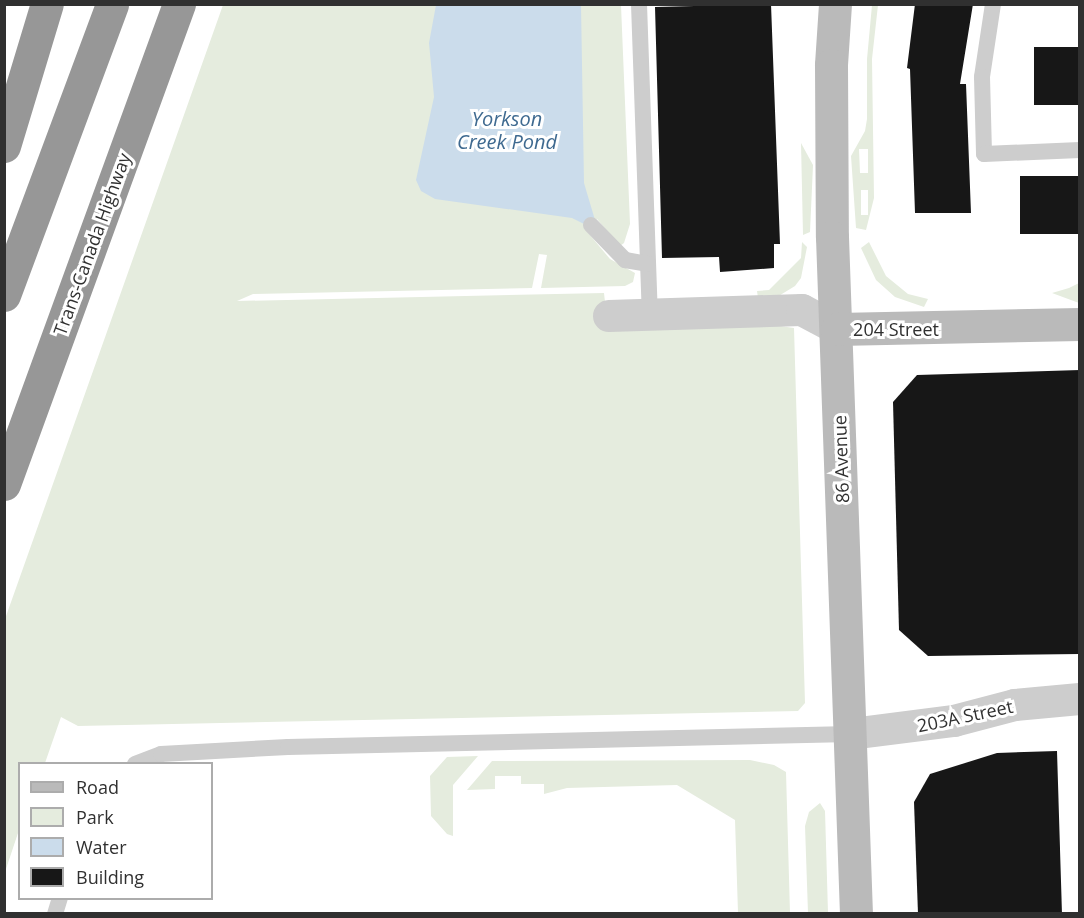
<!DOCTYPE html>
<html>
<head>
<meta charset="utf-8">
<style>
	body { margin:0 }
	#map { position:relative; width:1084px; height:918px; overflow:hidden; background:#fff; font-family:"Open Sans",sans-serif }
	div>[style] { position:absolute }
	.green>* { inset:0; background:#e5ecde }
	.water>* { inset:0; background:#cbdceb }
	.building>* { inset:0; background:#171717; transform-origin:0 0 }
	.lane>* { height:16px; margin:-8px; padding:0 8px; transform-origin:8px; border-radius:8px; background:#cdcdcd }
	.street>* { height:32px; margin:-16px; padding:0 16px; transform-origin:16px; border-radius:16px; background:#cdcdcd }
	.secondary>* { height:33px; margin:-16.5px; padding:0 16.5px; transform-origin:16.5px; border-radius:16.5px; background:#bababa }
	.highway>* { height:33px; margin:-16.5px; padding:0 16.5px; transform-origin:16.5px; border-radius:16.5px; background:#979797 }
	span { translate:-50% -50%; white-space:nowrap; text-align:center; line-height:1.15; -webkit-text-stroke:6px #fff; paint-order:stroke }
	.street-label { font-size:18px; color:#303030 }
	.water-label { font-size:20px; color:#3f6a90; font-style:italic }
	.frame { position:absolute; inset:0; border:6px solid #303030; pointer-events:none }
	.legend { position:absolute; left:18px; top:762px; width:195px; height:138px; box-sizing:border-box; background:#fff; border:2px solid #acacac; margin:0; padding:8px 10px; list-style:none; font-size:18px; color:#303030 }
	.legend li { display:flex; align-items:center; gap:12px; height:30px }
	.legend b { width:30px; border:2px solid #acacac }
</style>
</head>
<body>
<div id="map">
	<div class="green">
		<i style="clip-path:polygon(223px 5px,621px 5px,630px 224px,624px 243px,620px 246px,597px 219px,584px 228px,610px 259px,635px 273px,633px 282px,625px 286px,541px 288px,547px 255px,539px 254px,532px 288px,253px 294px,237px 301px,604px 293px,605px 302px,794px 328px,805px 703px,798px 711px,78px 726px,61px 717px,45px 763px,20px 764px,19px 830px,5px 872px,5px 619px)"></i>
		<i style="clip-path:polygon(evenodd,872px 5px,878px 5px,872px 59px,874px 198px,866px 230px,856px 228px,851px 156px,865px 131px,867px 119px,867px 59px,872px 5px,859px 149px,868px 149px,868px 173px,860px 173px,859px 149px,872px 5px,861px 190px,868px 190px,868px 215px,861px 215px,861px 190px)"></i>
		<i style="clip-path:polygon(801px 143px,813px 165px,810px 232px,803px 235px)"></i>
		<i style="clip-path:polygon(802px 242px,807px 247px,801px 278px,795px 286px,777px 297px,758px 298px,757px 291px,769px 290px,801px 258px)"></i>
		<i style="clip-path:polygon(869px 242px,886px 276px,908px 294px,928px 299px,924px 307px,895px 297px,876px 280px,861px 248px)"></i>
		<i style="clip-path:polygon(1079px 283px,1079px 303px,1052px 293px,1069px 288px)"></i>
		<i style="clip-path:polygon(478px 756px,453px 785px,453px 836px,447px 834px,431px 816px,430px 776px,447px 757px)"></i>
		<i style="clip-path:polygon(492px 761px,750px 760px,774px 765px,786px 772px,790px 913px,738px 913px,735px 820px,677px 785px,567px 788px,544px 794px,544px 784px,521px 784px,521px 776px,495px 776px,495px 789px,467px 790px)"></i>
		<i style="clip-path:polygon(820px 803px,825px 811px,828px 913px,808px 913px,805px 826px,809px 812px)"></i>
	</div>
	<div class="water">
		<i style="clip-path:polygon(436px 5px,581px 5px,584px 183px,595px 220px,586px 225px,572px 218px,435px 199px,421px 191px,416px 180px,434px 97px,429px 43px)"></i>
	</div>
	<div class="building">
		<i style="clip-path:polygon(771px 4px,780px 244px,774px 244px,774px 268px,720px 272px,719px 257px,662px 258px,655px 7px)"></i>
		<i style="clip-path:polygon(915px 4px,973px 4px,960px 84px,966px 84px,971px 213px,915px 213px,910px 69px,907px 68px)"></i>
		<i style="left:1080px;top:47px;width:58px;height:46px;rotate:90deg"></i>
		<i style="left:1080px;top:176px;width:58px;height:60px;rotate:90deg"></i>
		<i style="clip-path:polygon(1080px 370px,1080px 654px,928px 656px,899px 630px,893px 402px,917px 375px)"></i>
		<i style="clip-path:polygon(1057px 751px,1062px 914px,918px 914px,914px 802px,930px 774px,997px 753px)"></i>
	</div>
	<div class="lane">
		<i style="left:639px;top:4px;width:310px;rotate:88deg"></i>
		<i style="left:993px;top:4px;width:74px;rotate:98.6deg"></i>
		<i style="left:982px;top:77px;width:77px;rotate:88.5deg"></i>
		<i style="left:984px;top:154px;width:96px;rotate:-2.4deg"></i>
		<i style="left:591px;top:225px;width:49px;rotate:45.8deg"></i>
		<i style="left:625px;top:260px;width:23px;rotate:10deg"></i>
		<i style="left:135px;top:764px;width:28px;rotate:-21deg"></i>
		<i style="left:161px;top:754px;width:127px;rotate:-3.2deg"></i>
		<i style="left:288px;top:747px;width:563px;rotate:-1.32deg"></i>
		<i style="left:55px;top:914px;width:17px;rotate:-73deg"></i>
	</div>
	<div class="street">
		<i style="left:609px;top:316px;width:193px;rotate:-1.8deg"></i>
		<i style="left:802px;top:310px;width:40px;rotate:28deg"></i>
		<i style="left:851px;top:734px;width:104px;rotate:-7.2deg"></i>
		<i style="left:954px;top:721px;width:63px;rotate:-14.7deg"></i>
		<i style="left:1015px;top:705px;width:65px;rotate:-5.3deg"></i>
	</div>
	<div class="secondary">
		<i style="left:835px;top:4px;width:61px;rotate:93.8deg"></i>
		<i style="left:831px;top:65px;width:172px;rotate:89.7deg"></i>
		<i style="left:832px;top:237px;width:677px;rotate:87.97deg"></i>
		<i style="left:837px;top:329px;width:243px;rotate:-1.2deg"></i>
	</div>
	<div class="highway">
		<i style="left:4px;top:146px;width:148px;rotate:-73.2deg"></i>
		<i style="left:4px;top:295px;width:310px;rotate:-69.6deg"></i>
		<i style="left:4px;top:484px;width:511px;rotate:-69.97deg"></i>
	</div>
	<div class="street-label">
		<span style="left:92px;top:244px;rotate:-70deg">Trans-Canada Highway</span>
		<span style="left:896px;top:329px">204 Street</span>
		<span style="left:841px;top:459px;rotate:-92deg">86 Avenue</span>
		<span style="left:965px;top:716px;rotate:-12deg">203A Street</span>
	</div>
	<div class="water-label">
		<span style="left:507px;top:130px">Yorkson<br>Creek Pond</span>
	</div>
	<div class="frame"></div>
	<ul class="legend">
	<li><b style="height:8px;background:#bababa"></b>Road</li>
	<li><b style="height:16px;background:#e5ecde"></b>Park</li>
	<li><b style="height:16px;background:#cbdceb"></b>Water</li>
	<li><b style="height:16px;background:#171717"></b>Building</li>
	</ul>
</div>
</body>
</html>
